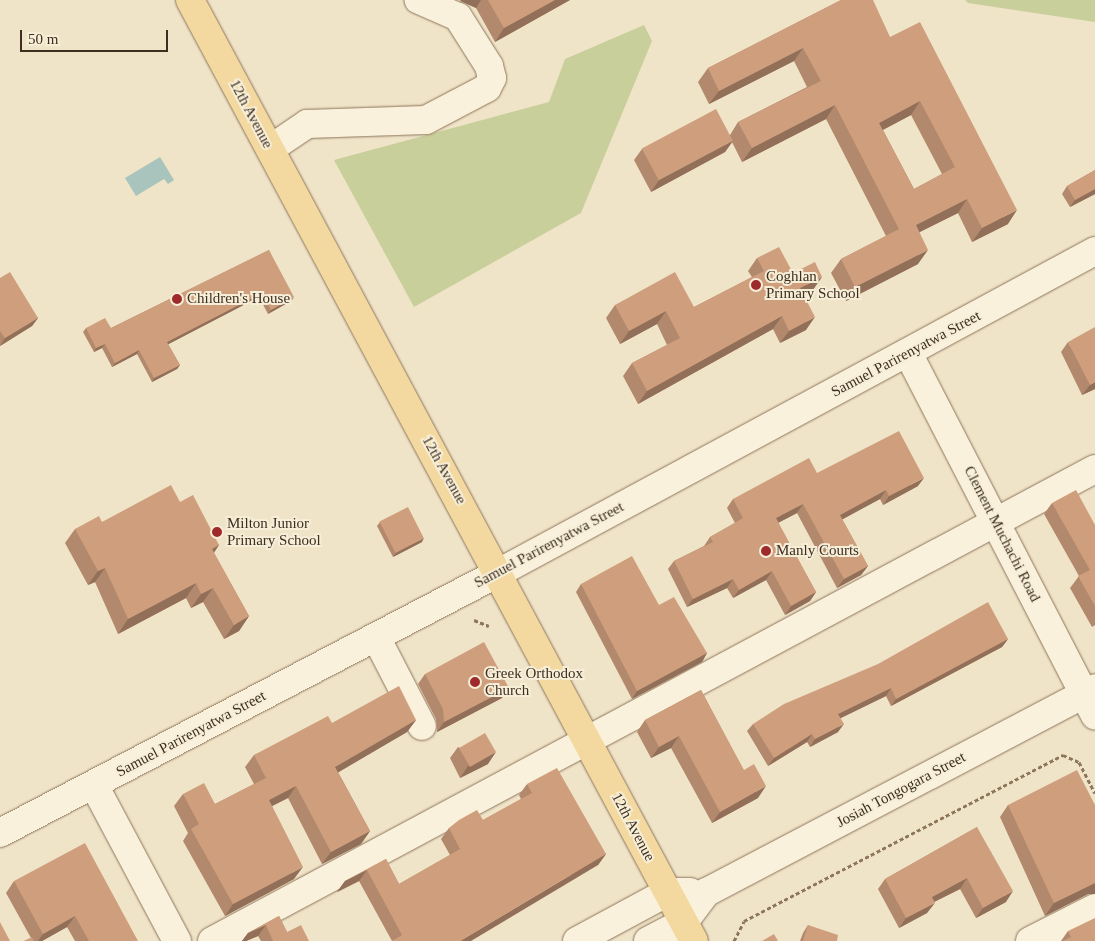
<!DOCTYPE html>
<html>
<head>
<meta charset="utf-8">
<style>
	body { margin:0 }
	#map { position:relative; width:1095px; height:941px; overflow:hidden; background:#f0e4c8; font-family:"Times New Roman",serif }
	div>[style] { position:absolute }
	.green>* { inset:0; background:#c9cf9b }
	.water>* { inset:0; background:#a9c4bc }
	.path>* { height:3px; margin-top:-1.5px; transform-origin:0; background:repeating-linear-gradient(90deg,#8d765c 0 4px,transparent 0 6.5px) }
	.roads { filter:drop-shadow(0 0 1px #8d765c) drop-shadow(0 0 1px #8d765c) }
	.minor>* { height:28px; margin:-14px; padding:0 14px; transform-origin:14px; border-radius:14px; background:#faf1dc }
	.major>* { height:28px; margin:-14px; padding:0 14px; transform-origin:14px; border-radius:14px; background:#f3d9a0 }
	.wall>* { inset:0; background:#b2896c }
	.shaded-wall>* { inset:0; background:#916f58 }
	.building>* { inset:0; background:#cf9f7d; transform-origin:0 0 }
	.dots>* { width:14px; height:14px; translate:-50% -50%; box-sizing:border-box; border:2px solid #f7eed8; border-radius:50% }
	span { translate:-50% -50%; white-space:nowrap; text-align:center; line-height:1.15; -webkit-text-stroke:4px #f7eed8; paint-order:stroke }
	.street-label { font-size:15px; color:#3d2e20 }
	.poi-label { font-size:15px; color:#3d2e20 }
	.left { translate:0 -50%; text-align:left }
	.scale { position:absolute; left:20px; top:30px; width:148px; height:22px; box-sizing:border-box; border:2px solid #3d2e20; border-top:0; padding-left:6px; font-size:15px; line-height:18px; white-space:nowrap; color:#3d2e20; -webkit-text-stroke:4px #f7eed8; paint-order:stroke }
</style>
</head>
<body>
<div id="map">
	<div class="green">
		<i style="clip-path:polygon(965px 0,1095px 0,1095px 22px,968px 3px)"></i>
		<i style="clip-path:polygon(644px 25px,652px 41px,581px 213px,414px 307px,334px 160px,549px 102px,565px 59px)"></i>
	</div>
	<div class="water">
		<i style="clip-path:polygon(160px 157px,174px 180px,168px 184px,164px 179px,136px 196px,125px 178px)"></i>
	</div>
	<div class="path">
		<i style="left:474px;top:620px;width:16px;rotate:22deg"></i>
		<i style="left:734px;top:941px;width:22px;rotate:-63deg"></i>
		<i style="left:744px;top:921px;width:360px;rotate:-27.5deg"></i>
		<i style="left:1063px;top:755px;width:17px;rotate:24deg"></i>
		<i style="left:1079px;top:762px;width:35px;rotate:63deg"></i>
	</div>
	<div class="roads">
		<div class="minor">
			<i style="left:270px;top:149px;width:45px;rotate:-34deg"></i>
			<i style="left:307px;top:124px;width:119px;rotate:-1.9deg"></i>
			<i style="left:426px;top:120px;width:69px;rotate:-27.7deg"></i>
			<i style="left:487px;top:88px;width:11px;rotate:-63deg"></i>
			<i style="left:492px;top:78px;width:12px;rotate:-104deg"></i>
			<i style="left:489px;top:66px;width:58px;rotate:-122.3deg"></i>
			<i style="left:458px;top:17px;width:43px;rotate:-156.4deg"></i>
			<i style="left:908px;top:353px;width:408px;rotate:62.7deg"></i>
			<i style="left:376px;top:637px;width:100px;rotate:62.7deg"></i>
			<i style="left:94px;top:785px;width:177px;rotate:62deg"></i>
			<i style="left:0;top:833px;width:564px;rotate:-27.56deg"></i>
			<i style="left:500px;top:572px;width:676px;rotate:-28.35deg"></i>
			<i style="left:212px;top:941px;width:1001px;rotate:-28.13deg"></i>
			<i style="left:577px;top:941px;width:103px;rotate:-28.3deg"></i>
			<i style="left:668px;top:892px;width:22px"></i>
			<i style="left:648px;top:941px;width:41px;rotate:-27.8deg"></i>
			<i style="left:684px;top:922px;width:38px;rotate:-53deg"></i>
			<i style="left:707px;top:892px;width:438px;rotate:-27.7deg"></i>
			<i style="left:1030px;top:941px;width:73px;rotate:-26.9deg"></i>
		</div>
		<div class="major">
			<i style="left:190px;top:0;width:1067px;rotate:61.83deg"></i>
		</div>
	</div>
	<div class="wall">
		<i style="clip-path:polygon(460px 0,570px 0,495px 42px,476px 8px)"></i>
		<i style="clip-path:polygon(evenodd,841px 0,890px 37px,1008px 224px,972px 242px,958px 213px,919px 232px,918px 264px,846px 301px,831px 273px,841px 259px,886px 236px,826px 119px,742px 162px,732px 142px,725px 152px,651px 192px,634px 160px,642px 149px,730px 135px,738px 122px,807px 87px,794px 61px,709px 104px,698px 82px,708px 68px,841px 0,911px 115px,942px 174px,914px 189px,883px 130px,911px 115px)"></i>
		<i style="clip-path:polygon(1095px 170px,1095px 194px,1070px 207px,1062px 194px,1067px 186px)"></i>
		<i style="clip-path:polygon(269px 250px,291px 301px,268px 314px,259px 297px,168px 344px,180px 365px,177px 369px,152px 382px,137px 354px,112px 367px,102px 348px,94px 352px,83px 332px,86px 328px,111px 328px)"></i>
		<i style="clip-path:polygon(757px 258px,793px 273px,813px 290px,804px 295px,806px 330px,780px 343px,773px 329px,638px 404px,623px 376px,632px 363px,667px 345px,657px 324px,620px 344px,606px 318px,615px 305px,694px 307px,752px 277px,748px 271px)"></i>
		<i style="clip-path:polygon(0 278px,38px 318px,32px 326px,0 346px)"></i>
		<i style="clip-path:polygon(1068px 342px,1095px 389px,1082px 395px,1061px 352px)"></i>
		<i style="clip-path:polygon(817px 473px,918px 486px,883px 505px,880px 499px,842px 519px,868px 566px,861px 575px,837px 588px,797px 513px,778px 523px,816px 592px,810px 601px,785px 615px,766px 580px,733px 598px,727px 588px,687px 607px,668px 569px,674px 561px,704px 546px,710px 537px,735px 523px,727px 508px,733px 499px)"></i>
		<i style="clip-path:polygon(180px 502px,219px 545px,214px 553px,249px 616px,239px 631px,224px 639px,203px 602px,191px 608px,186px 598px,118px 634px,95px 582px,88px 585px,65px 543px,75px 529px)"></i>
		<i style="clip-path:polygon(1052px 503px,1095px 525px,1095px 625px,1092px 627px,1070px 588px,1079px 576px,1044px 514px)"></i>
		<i style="clip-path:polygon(380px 522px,422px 542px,393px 557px,377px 526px)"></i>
		<i style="clip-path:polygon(581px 584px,707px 653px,702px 662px,632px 699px,576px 592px)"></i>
		<i style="clip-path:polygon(1008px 639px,1002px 647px,891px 706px,886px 696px,840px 718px,838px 732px,810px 747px,807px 742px,768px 766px,747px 731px,753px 724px)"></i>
		<i style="clip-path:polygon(425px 674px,502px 698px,437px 732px,436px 719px,418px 684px)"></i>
		<i style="clip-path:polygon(701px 690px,758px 798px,712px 823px,671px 748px,651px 758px,637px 732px,645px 720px)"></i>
		<i style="clip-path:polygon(416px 720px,407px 732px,338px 772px,370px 831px,361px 844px,322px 864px,288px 798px,272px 806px,294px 879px,225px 916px,183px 841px,188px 833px,174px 806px,183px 794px,215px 804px,254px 784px,245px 767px,254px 755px,332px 723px)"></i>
		<i style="clip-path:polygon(458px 747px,488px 764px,460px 778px,450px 758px)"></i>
		<i style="clip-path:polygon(527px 784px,606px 854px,598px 865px,392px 941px,359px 881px,337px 892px,345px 881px,386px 859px,399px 884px,450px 855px,441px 839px,449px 828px,483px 820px,521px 799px,519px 795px)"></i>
		<i style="clip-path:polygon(1008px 805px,1095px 805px,1095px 894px,1088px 894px,1045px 916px,1000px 817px)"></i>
		<i style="clip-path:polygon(977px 827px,1006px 902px,976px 918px,960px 889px,934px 902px,927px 913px,899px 928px,878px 889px,885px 879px)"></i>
		<i style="clip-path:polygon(14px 881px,138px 941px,75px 941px,67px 927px,42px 941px,24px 941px,31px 938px,6px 893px)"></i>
		<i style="clip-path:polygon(279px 916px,287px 932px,309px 941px,261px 941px,258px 936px,246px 941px,242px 941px,248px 933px)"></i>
		<i style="clip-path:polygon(808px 925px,837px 941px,800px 941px,803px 933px)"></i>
		<i style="clip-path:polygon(1068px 931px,1095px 941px,1061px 941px)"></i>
	</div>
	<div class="shaded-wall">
		<i style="clip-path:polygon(461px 0,481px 0,476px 8px,460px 1px)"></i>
		<i style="clip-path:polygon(555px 0,570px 0,495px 42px,504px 28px)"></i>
		<i style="clip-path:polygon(803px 48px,794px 61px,709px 104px,719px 91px)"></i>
		<i style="clip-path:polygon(920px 101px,911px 115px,869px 137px,879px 123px)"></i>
		<i style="clip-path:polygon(835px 105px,826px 119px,742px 162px,752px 148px)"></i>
		<i style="clip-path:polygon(733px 141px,725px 152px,651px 192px,659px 180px)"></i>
		<i style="clip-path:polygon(1095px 189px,1095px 194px,1070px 207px,1075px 200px)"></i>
		<i style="clip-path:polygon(967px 199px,958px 213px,906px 239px,916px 225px)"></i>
		<i style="clip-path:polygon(1017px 210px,1008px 224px,972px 242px,982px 228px)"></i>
		<i style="clip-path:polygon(928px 250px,918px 264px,846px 301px,855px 287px)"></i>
		<i style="clip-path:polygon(822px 277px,813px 290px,791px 301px,800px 288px)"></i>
		<i style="clip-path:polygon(262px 293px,259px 297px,165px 346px,167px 342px)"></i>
		<i style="clip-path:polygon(294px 297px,291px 301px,268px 314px,271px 310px)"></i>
		<i style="clip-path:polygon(666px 311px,657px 324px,620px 344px,629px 331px)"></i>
		<i style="clip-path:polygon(782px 316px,773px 329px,638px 404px,647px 391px)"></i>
		<i style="clip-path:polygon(815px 317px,806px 330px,780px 343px,789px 331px)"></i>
		<i style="clip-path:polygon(38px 318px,32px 326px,0 346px,5px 338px)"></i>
		<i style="clip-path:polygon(105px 344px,102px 348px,94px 352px,96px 348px)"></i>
		<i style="clip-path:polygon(139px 350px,137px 354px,112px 367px,115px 363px)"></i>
		<i style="clip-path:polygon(180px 365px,177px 369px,152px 382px,154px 378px)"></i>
		<i style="clip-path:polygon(1095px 382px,1095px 389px,1082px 395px,1090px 385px)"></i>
		<i style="clip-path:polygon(924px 478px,918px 486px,883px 505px,889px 496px)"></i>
		<i style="clip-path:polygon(886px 490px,880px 499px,834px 524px,840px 515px)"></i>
		<i style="clip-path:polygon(803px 504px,797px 513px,770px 527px,776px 518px)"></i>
		<i style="clip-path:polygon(424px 538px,422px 542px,393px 557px,396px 553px)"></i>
		<i style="clip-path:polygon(219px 545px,209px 559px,212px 549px)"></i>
		<i style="clip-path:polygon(868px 566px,861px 575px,837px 588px,844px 579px)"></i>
		<i style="clip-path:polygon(105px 568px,95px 582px,88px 585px,98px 571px)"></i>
		<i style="clip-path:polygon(772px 571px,766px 580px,733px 598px,739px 590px)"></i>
		<i style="clip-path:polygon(733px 579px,727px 588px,687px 607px,693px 599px)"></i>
		<i style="clip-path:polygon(196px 583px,186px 598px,118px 634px,128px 619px)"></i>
		<i style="clip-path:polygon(213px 588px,203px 602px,191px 608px,201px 594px)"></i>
		<i style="clip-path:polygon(816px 592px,810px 601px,785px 615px,791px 606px)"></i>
		<i style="clip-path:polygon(249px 616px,239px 631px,224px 639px,234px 625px)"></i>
		<i style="clip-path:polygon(1008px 639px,1002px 647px,891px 706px,896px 699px)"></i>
		<i style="clip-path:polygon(707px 653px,702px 662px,632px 699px,637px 691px)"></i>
		<i style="clip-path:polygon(509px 688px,502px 698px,437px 732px,444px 722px)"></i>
		<i style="clip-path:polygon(891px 688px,886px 696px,833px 722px,838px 714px)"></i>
		<i style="clip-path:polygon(416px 720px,407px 732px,327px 779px,335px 767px)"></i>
		<i style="clip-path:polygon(844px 724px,838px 732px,810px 747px,815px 739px)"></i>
		<i style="clip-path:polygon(812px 734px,807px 742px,768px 766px,774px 758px)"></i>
		<i style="clip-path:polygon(679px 736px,671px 748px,651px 758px,659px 747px)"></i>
		<i style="clip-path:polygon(496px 752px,488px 764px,460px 778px,468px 766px)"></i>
		<i style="clip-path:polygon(296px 786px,288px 798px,260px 812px,269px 800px)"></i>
		<i style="clip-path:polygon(766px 786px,758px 798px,712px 823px,720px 812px)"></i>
		<i style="clip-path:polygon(370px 831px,361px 844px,322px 864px,331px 852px)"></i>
		<i style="clip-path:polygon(606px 854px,598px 865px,471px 941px,460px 941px)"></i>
		<i style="clip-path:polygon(303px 867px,294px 879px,225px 916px,233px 904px)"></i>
		<i style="clip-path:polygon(367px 870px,359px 881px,337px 892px,345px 881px)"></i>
		<i style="clip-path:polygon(967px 878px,960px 889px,924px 907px,932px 897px)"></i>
		<i style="clip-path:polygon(1095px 883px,1095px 894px,1088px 894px,1045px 916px,1054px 903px)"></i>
		<i style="clip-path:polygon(1013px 891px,1006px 902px,976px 918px,983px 908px)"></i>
		<i style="clip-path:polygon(935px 903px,927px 913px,899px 928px,906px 918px)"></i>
		<i style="clip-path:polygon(75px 916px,67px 927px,42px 941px,38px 941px,43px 934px)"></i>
		<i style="clip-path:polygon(266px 925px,258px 936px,246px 941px,242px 941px,248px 933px)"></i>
	</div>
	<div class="building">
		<i style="clip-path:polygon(488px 0,555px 0,504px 28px)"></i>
		<i style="clip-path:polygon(evenodd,841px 0,873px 0,890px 37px,920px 22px,1017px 210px,982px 228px,967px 199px,916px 225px,928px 250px,855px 287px,841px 259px,899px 229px,835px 105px,752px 148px,738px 122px,821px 81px,803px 48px,719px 91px,708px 68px,841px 0,920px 101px,955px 167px,914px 189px,879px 123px,920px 101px)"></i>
		<i style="left:716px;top:109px;width:36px;height:84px;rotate:62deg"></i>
		<i style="clip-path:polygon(1095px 170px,1095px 189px,1075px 200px,1067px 186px)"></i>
		<i style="clip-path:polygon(779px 247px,793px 273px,815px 262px,822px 277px,800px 288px,815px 317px,789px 331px,782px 316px,647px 391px,632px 363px,680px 338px,666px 311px,629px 331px,615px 305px,675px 272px,694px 307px,764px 271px,757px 258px)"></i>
		<i style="clip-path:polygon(269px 250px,294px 297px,271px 310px,262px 293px,167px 342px,180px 365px,154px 378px,139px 350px,115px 363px,105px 344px,96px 348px,86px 328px,105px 318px,111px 328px)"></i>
		<i style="clip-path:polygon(10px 272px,38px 318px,5px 338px,0 331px,0 278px)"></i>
		<i style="clip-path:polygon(1095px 327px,1095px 382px,1090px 385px,1068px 342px)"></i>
		<i style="clip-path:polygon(899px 431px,924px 478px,889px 496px,886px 490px,840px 515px,868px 566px,844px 579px,803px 504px,776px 518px,816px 592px,791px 606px,772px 571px,739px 590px,733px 579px,693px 599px,674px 561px,713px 542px,710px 537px,743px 518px,733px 499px,809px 458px,817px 473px)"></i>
		<i style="clip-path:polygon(171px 485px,180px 502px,193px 495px,219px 545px,212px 549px,249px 616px,234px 625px,213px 588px,201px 594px,196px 583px,128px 619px,105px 568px,98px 571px,75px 529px,99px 516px,102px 522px)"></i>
		<i style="clip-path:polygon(1076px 490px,1095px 525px,1095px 606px,1078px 576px,1090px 570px,1052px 503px)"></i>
		<i style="left:408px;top:507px;width:35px;height:32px;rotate:63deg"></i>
		<i style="clip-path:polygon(632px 556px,659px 605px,674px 597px,707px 653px,637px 691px,581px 584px)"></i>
		<i style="clip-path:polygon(988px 602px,1008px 639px,896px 699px,891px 688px,838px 714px,844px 724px,815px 739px,812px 734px,774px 758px,753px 724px,784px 704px,878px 664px)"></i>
		<i style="clip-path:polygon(484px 642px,509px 688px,444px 722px,443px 709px,425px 674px)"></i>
		<i style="clip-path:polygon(399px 686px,416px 720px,335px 767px,370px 831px,331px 852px,296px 786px,269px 800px,303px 867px,233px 904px,191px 829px,199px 824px,183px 794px,204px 783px,215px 804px,266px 778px,254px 755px,328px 716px,332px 723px)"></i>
		<i style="clip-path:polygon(701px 690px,744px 770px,754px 764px,766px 786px,720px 812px,679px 736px,659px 747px,645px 720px)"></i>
		<i style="left:485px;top:733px;width:22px;height:30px;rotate:60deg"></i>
		<i style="clip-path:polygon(557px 768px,606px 854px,460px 941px,392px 941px,402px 935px,367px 870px,345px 881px,386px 859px,399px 884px,460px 849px,449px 828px,459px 820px,477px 810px,483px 820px,532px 793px,527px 784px)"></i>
		<i style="clip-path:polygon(1077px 770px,1095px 805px,1095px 883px,1054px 903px,1008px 805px)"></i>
		<i style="clip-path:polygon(977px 827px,1013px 891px,983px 908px,967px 878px,932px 897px,935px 903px,906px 918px,885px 879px)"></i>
		<i style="clip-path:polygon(85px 843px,138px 941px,89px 941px,75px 916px,43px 934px,14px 881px)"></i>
		<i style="clip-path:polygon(279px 916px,287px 932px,301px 925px,309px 941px,273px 941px,266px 925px,248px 933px)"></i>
		<i style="clip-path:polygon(1095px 918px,1095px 941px,1063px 941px,1071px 937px,1068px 931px)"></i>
		<i style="clip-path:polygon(0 922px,10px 941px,0 941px)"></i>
		<i style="clip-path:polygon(808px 925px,838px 935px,837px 941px,803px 941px)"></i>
		<i style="clip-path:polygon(774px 934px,778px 941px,762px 941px)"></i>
		<i style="clip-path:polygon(32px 937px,34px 941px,24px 941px)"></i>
	</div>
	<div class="dots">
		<i style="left:756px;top:285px;background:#9e2a2b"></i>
		<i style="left:177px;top:299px;background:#9e2a2b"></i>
		<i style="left:217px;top:532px;background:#9e2a2b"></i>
		<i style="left:766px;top:551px;background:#9e2a2b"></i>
		<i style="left:475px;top:682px;background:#9e2a2b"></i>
	</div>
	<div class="street-label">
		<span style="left:251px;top:114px;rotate:62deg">12th Avenue</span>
		<span style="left:906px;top:354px;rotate:-28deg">Samuel Parirenyatwa Street</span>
		<span style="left:444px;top:470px;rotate:61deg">12th Avenue</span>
		<span style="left:1002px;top:534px;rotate:63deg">Clement Muchachi Road</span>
		<span style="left:549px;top:545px;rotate:-28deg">Samuel Parirenyatwa Street</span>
		<span style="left:191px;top:734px;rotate:-28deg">Samuel Parirenyatwa Street</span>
		<span style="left:901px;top:790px;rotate:-28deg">Josiah Tongogara Street</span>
		<span style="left:633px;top:827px;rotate:62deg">12th Avenue</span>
	</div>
	<div class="poi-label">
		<span class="left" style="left:766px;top:285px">Coghlan<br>Primary School</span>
		<span class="left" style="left:187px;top:299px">Children's House</span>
		<span class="left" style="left:227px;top:532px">Milton Junior<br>Primary School</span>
		<span class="left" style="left:776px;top:551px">Manly Courts</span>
		<span class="left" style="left:485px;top:682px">Greek Orthodox<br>Church</span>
	</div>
	<div class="scale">50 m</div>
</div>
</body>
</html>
